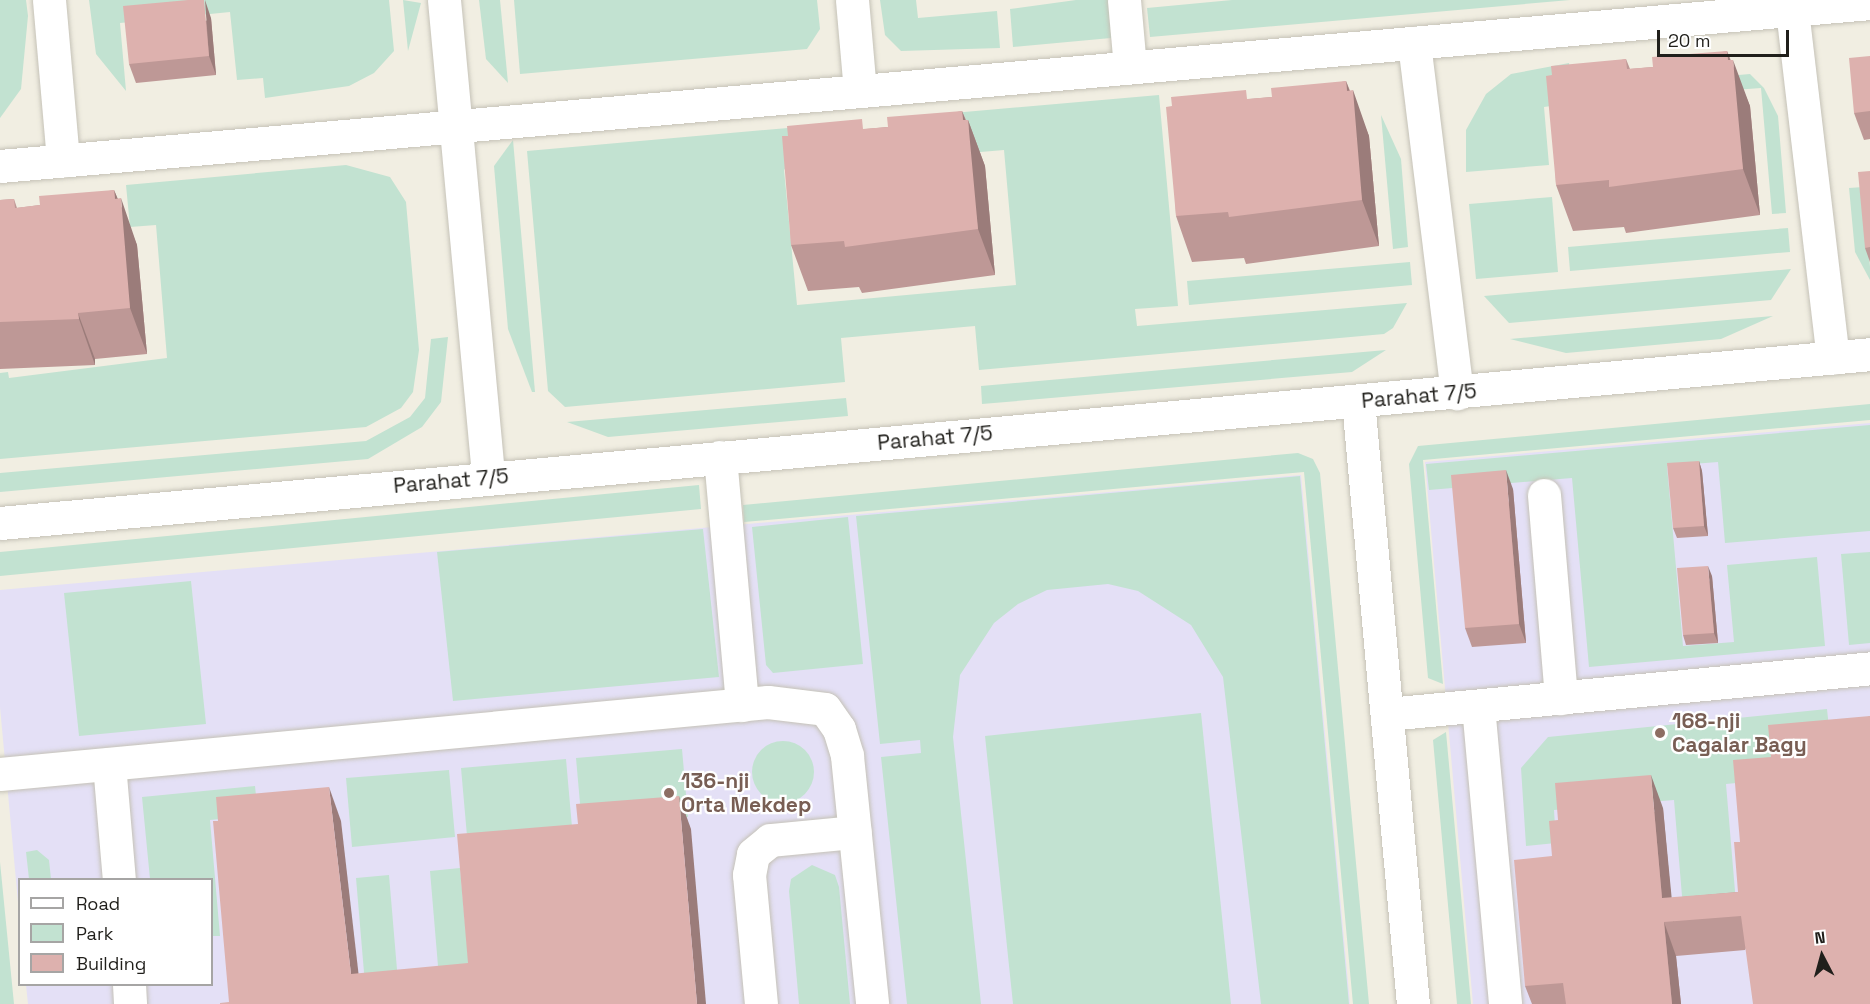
<!DOCTYPE html>
<style>
body{margin:0}
#map{position:relative;width:1870px;height:1004px;overflow:hidden;background:#f1eee2;font-family:"Space Grotesk",sans-serif}
div>[style]{position:absolute}
.education>*{inset:0;background:#e4e0f6}
.green>*{inset:0;background:#c2e2d1}
.round{border-radius:50%}
.roads{filter:drop-shadow(0 0 2px #c5c2b7) drop-shadow(0 0 2px #c5c2b7)}
.minor>*{height:33px;margin:-16.5px;padding:0 16.5px;transform-origin:16.5px;border-radius:16.5px;background:#fff}
.wall>*{inset:0;background:#be9896}
.shaded-wall>*{inset:0;background:#9b7c7a}
.building>*{inset:0;background:#ddb1ae}
.dots>*{width:16px;height:16px;translate:-50% -50%;box-sizing:border-box;border:3px solid #fff;border-radius:50%}
span{translate:-50% -50%;white-space:nowrap;text-align:center;line-height:1.15;-webkit-text-stroke:4.5px #fff;paint-order:stroke}
.street-label{font-size:21px;color:#201f1b}
.education-label{font-size:21px;color:#785e54;font-weight:700}
.left{translate:0 -50%;text-align:left}
.legend{position:absolute;left:18px;top:878px;width:195px;height:108px;box-sizing:border-box;background:#fff;border:2px solid #a6a5a4;margin:0;padding:8px 10px;list-style:none;font-size:18px;color:#201f1b}
.legend li{display:flex;align-items:center;gap:12px;height:30px}
.legend b{width:30px;border:2px solid #a6a5a4}
.north{position:absolute;left:1792px;top:926px;width:60px;height:60px;-webkit-text-stroke:4px #fff;paint-order:stroke;rotate:354deg;font-size:16px;font-weight:700;line-height:24px;text-align:center;color:#201f1b}
.north::after{content:'';display:block;margin:auto;width:21px;height:27px;background:#201f1b;clip-path:polygon(50% 0,100% 100%,50% 72%,0 100%)}
.scale{position:absolute;left:1657px;top:30px;width:132px;height:27px;box-sizing:border-box;border:3px solid #201f1b;border-top:0;padding-left:8px;font-size:18px;line-height:21px;white-space:nowrap;color:#201f1b;-webkit-text-stroke:4px #fff;paint-order:stroke}
</style>
<div id="map">
<div class="education">
<i style="clip-path:polygon(1870px 423px,1870px 1004px,1473px 1004px,1425px 462px)"></i>
<i style="clip-path:polygon(1301px 475px,1350px 1004px,28px 1004px,26px 985px,212px 984px,212px 880px,20px 880px,19px 913px,0 707px,0 590px)"></i>
</div>
<div class="green">
<i style="clip-path:polygon(0 0,26px 0,28px 16px,21px 89px,0 118px)"></i>
<i style="clip-path:polygon(89px 0,389px 0,394px 51px,374px 73px,349px 86px,265px 98px,263px 78px,237px 80px,230px 12px,120px 23px,126px 91px,96px 54px)"></i>
<i style="clip-path:polygon(403px 0,421px 3px,408px 51px)"></i>
<i style="clip-path:polygon(479px 0,500px 0,508px 83px,486px 59px)"></i>
<i style="clip-path:polygon(514px 0,817px 0,820px 29px,807px 49px,520px 74px)"></i>
<i style="clip-path:polygon(880px 0,916px 0,918px 18px,997px 11px,1000px 48px,901px 51px,885px 35px)"></i>
<i style="clip-path:polygon(1076px 0,1108px 0,1111px 38px,1013px 47px,1010px 9px)"></i>
<i style="clip-path:polygon(1232px 0,1570px 0,1150px 37px,1147px 8px)"></i>
<i style="clip-path:polygon(1569px 63px,1572px 103px,1544px 107px,1549px 165px,1466px 172px,1466px 130px,1486px 94px,1511px 74px)"></i>
<i style="clip-path:polygon(1750px 74px,1764px 88px,1778px 116px,1786px 213px,1772px 214px,1761px 88px,1695px 93px,1693px 79px)"></i>
<i style="clip-path:polygon(1159px 95px,1178px 306px,1135px 309px,1137px 326px,1407px 303px,1393px 328px,1384px 334px,979px 370px,975px 326px,841px 338px,845px 382px,565px 407px,548px 391px,527px 151px,822px 125px,784px 170px,797px 305px,1016px 285px,1004px 150px,957px 154px,953px 113px)"></i>
<i style="clip-path:polygon(1381px 115px,1401px 159px,1408px 247px,1393px 249px)"></i>
<i style="clip-path:polygon(513px 140px,535px 392px,532px 392px,508px 329px,494px 166px)"></i>
<i style="clip-path:polygon(346px 165px,390px 177px,406px 202px,419px 350px,413px 392px,401px 408px,366px 427px,0 459px,0 373px,8px 372px,9px 378px,167px 358px,156px 225px,130px 227px,126px 185px)"></i>
<i style="clip-path:polygon(1863px 187px,1870px 267px,1870px 280px,1855px 252px,1849px 188px)"></i>
<i style="clip-path:polygon(1552px 197px,1558px 272px,1476px 279px,1469px 204px)"></i>
<i style="clip-path:polygon(1788px 228px,1790px 252px,1570px 271px,1568px 247px)"></i>
<i style="clip-path:polygon(1410px 262px,1412px 285px,1189px 305px,1187px 281px)"></i>
<i style="clip-path:polygon(1791px 269px,1771px 300px,1509px 323px,1484px 296px)"></i>
<i style="clip-path:polygon(1773px 316px,1721px 339px,1566px 353px,1510px 339px)"></i>
<i style="clip-path:polygon(448px 337px,441px 402px,422px 427px,368px 459px,0 492px,0 473px,366px 441px,410px 417px,425px 398px,431px 339px)"></i>
<i style="clip-path:polygon(1386px 350px,1352px 372px,982px 404px,981px 386px)"></i>
<i style="clip-path:polygon(846px 398px,848px 416px,608px 437px,567px 422px)"></i>
<i style="clip-path:polygon(1870px 404px,1870px 420px,1423px 460px,1443px 684px,1428px 678px,1409px 464px,1418px 446px)"></i>
<i style="clip-path:polygon(1870px 425px,1870px 531px,1725px 543px,1718px 462px,1667px 466px,1683px 646px,1734px 642px,1727px 565px,1817px 557px,1825px 646px,1589px 667px,1572px 478px,1429px 490px,1426px 464px)"></i>
<i style="clip-path:polygon(1298px 453px,1313px 459px,1320px 473px,1369px 1004px,1353px 1004px,1304px 472px,744px 522px,743px 505px)"></i>
<i style="clip-path:polygon(1300px 476px,1349px 1004px,1261px 1004px,1223px 677px,1191px 625px,1138px 591px,1108px 584px,1047px 590px,1018px 604px,994px 623px,960px 675px,953px 737px,981px 1004px,907px 1004px,881px 757px,921px 753px,920px 740px,880px 744px,856px 516px)"></i>
<i style="clip-path:polygon(699px 485px,701px 509px,0 576px,0 552px)"></i>
<i style="clip-path:polygon(848px 517px,863px 664px,773px 673px,766px 665px,752px 527px)"></i>
<i style="clip-path:polygon(703px 529px,719px 677px,453px 701px,437px 552px)"></i>
<i style="clip-path:polygon(1870px 552px,1870px 643px,1849px 645px,1841px 554px)"></i>
<i style="clip-path:polygon(191px 581px,206px 724px,79px 736px,64px 593px)"></i>
<i style="clip-path:polygon(1827px 709px,1831px 747px,1778px 779px,1726px 784px,1737px 915px,1684px 920px,1674px 800px,1554px 810px,1556px 843px,1526px 846px,1521px 768px,1548px 737px)"></i>
<i style="clip-path:polygon(1201px 713px,1231px 1004px,1013px 1004px,985px 736px)"></i>
<i style="clip-path:polygon(1446px 732px,1471px 1004px,1457px 1004px,1433px 740px)"></i>
<i class="round" style="left:752px;top:741px;width:62px;height:62px"></i>
<i style="clip-path:polygon(682px 749px,688px 817px,582px 826px,576px 758px)"></i>
<i style="clip-path:polygon(566px 759px,572px 827px,467px 836px,461px 768px)"></i>
<i style="clip-path:polygon(449px 770px,455px 837px,352px 847px,346px 778px)"></i>
<i style="clip-path:polygon(255px 786px,258px 815px,210px 820px,220px 936px,212px 936px,212px 880px,150px 879px,142px 797px)"></i>
<i style="clip-path:polygon(37px 850px,49px 860px,51px 879px,29px 879px,26px 852px)"></i>
<i style="clip-path:polygon(0 862px,14px 1004px,0 1004px)"></i>
<i style="clip-path:polygon(812px 865px,835px 875px,839px 887px,850px 1004px,799px 1004px,789px 891px,791px 879px)"></i>
<i style="clip-path:polygon(460px 868px,471px 987px,440px 990px,430px 871px)"></i>
<i style="clip-path:polygon(389px 875px,399px 993px,366px 996px,356px 878px)"></i>
</div>
<div class="roads">
<div class="minor">
<i style="left:49px;top:0;width:161px;rotate:85deg"></i>
<i style="left:444px;top:0;width:479px;rotate:84.7deg"></i>
<i style="left:852px;top:0;width:91px;rotate:85deg"></i>
<i style="left:1124px;top:0;width:67px;rotate:84.9deg"></i>
<i style="left:1792px;top:10px;width:350px;rotate:83.3deg"></i>
<i style="left:1414px;top:43px;width:353px;rotate:83deg"></i>
<i style="left:0;top:166px;width:1877px;rotate:-4.98deg"></i>
<i style="left:1358px;top:401px;width:606px;rotate:84.79deg"></i>
<i style="left:720px;top:457px;width:249px;rotate:84.9deg"></i>
<i style="left:1544px;top:495px;width:204px;rotate:85.2deg"></i>
<i style="left:0;top:523px;width:1878px;rotate:-5.16deg"></i>
<i style="left:1478px;top:706px;width:299px;rotate:84.8deg"></i>
<i style="left:1387px;top:714px;width:485px;rotate:-5.4deg"></i>
<i style="left:109px;top:764px;width:116px;rotate:85.1deg"></i>
<i style="left:0;top:774px;width:771px;rotate:-5.36deg"></i>
<i style="left:768px;top:702px;width:57px;rotate:7deg"></i>
<i style="left:825px;top:709px;width:24px;rotate:55deg"></i>
<i style="left:839px;top:729px;width:28px;rotate:73deg"></i>
<i style="left:847px;top:756px;width:249px;rotate:84.2deg"></i>
<i style="left:129px;top:984px;width:20px;rotate:87deg"></i>
<i style="left:761px;top:1004px;width:130px;rotate:-95.3deg"></i>
<i style="left:749px;top:875px;width:21px;rotate:-79deg"></i>
<i style="left:753px;top:854px;width:22px;rotate:-39deg"></i>
<i style="left:770px;top:840px;width:85px;rotate:-5.4deg"></i>
</div>
</div>
<div class="wall">
<i style="clip-path:polygon(211px 18px,216px 75px,136px 83px,129px 64px)"></i>
<i style="clip-path:polygon(1727px 51px,1750px 106px,1760px 215px,1626px 233px,1624px 227px,1573px 231px,1556px 185px,1552px 75px,1626px 59px,1630px 69px,1653px 67px)"></i>
<i style="clip-path:polygon(1870px 56px,1870px 139px,1864px 140px,1854px 113px)"></i>
<i style="clip-path:polygon(1346px 81px,1369px 136px,1379px 246px,1246px 264px,1244px 258px,1192px 262px,1176px 216px,1172px 106px,1272px 97px)"></i>
<i style="clip-path:polygon(962px 111px,966px 120px,968px 120px,985px 166px,995px 275px,862px 293px,859px 287px,808px 291px,791px 245px,788px 136px,888px 127px)"></i>
<i style="clip-path:polygon(1870px 171px,1870px 262px,1865px 248px)"></i>
<i style="clip-path:polygon(114px 190px,137px 245px,147px 354px,95px 359px,95px 365px,0 369px,0 200px,14px 199px,17px 208px,40px 205px)"></i>
<i style="clip-path:polygon(1699px 461px,1702px 471px,1708px 536px,1677px 538px,1673px 528px)"></i>
<i style="clip-path:polygon(1513px 489px,1526px 643px,1472px 647px,1465px 628px)"></i>
<i style="clip-path:polygon(1712px 576px,1718px 643px,1686px 645px,1683px 635px)"></i>
<i style="clip-path:polygon(1870px 716px,1745px 950px,1676px 956px,1681px 1004px,1532px 1004px,1525px 986px,1552px 856px,1663px 808px,1671px 898px,1738px 892px,1740px 842px,1771px 757px)"></i>
</div>
<div class="shaded-wall">
<i style="clip-path:polygon(205px 0,211px 18px,216px 75px,209px 56px)"></i>
<i style="clip-path:polygon(1727px 51px,1734px 71px,1733px 60px,1750px 106px,1760px 215px,1743px 169px)"></i>
<i style="clip-path:polygon(1346px 81px,1353px 101px,1353px 90px,1369px 136px,1379px 246px,1362px 200px)"></i>
<i style="clip-path:polygon(962px 111px,969px 130px,968px 120px,985px 166px,995px 275px,978px 229px)"></i>
<i style="clip-path:polygon(114px 190px,122px 209px,121px 198px,137px 245px,147px 354px,130px 308px)"></i>
<i style="clip-path:polygon(78px 313px,95px 359px,95px 365px,79px 319px)"></i>
<i style="clip-path:polygon(1699px 461px,1702px 471px,1708px 536px,1704px 526px)"></i>
<i style="clip-path:polygon(1506px 470px,1513px 489px,1526px 643px,1519px 624px)"></i>
<i style="clip-path:polygon(1708px 566px,1712px 576px,1718px 643px,1714px 633px)"></i>
<i style="clip-path:polygon(1651px 775px,1663px 808px,1674px 922px,1662px 898px)"></i>
<i style="clip-path:polygon(329px 787px,341px 821px,362px 1004px,351px 974px)"></i>
<i style="clip-path:polygon(679px 796px,691px 829px,706px 1004px,697px 1004px)"></i>
<i style="clip-path:polygon(1664px 922px,1676px 956px,1681px 1004px,1672px 1004px)"></i>
</div>
<div class="building">
<i style="clip-path:polygon(188px 0,204px 0,209px 56px,129px 64px,123px 6px)"></i>
<i style="clip-path:polygon(1727px 51px,1728px 60px,1733px 60px,1743px 169px,1609px 187px,1609px 180px,1556px 185px,1546px 76px,1552px 75px,1551px 66px,1626px 59px,1627px 69px,1653px 67px,1652px 57px)"></i>
<i style="clip-path:polygon(1870px 56px,1870px 111px,1854px 113px,1849px 58px)"></i>
<i style="clip-path:polygon(1346px 81px,1347px 91px,1353px 90px,1362px 200px,1229px 217px,1228px 212px,1176px 216px,1166px 107px,1172px 106px,1171px 97px,1246px 90px,1247px 99px,1272px 97px,1271px 88px)"></i>
<i style="clip-path:polygon(962px 111px,963px 120px,968px 120px,978px 229px,845px 247px,844px 241px,791px 245px,782px 136px,788px 136px,787px 126px,862px 119px,863px 129px,888px 127px,887px 117px)"></i>
<i style="clip-path:polygon(1870px 171px,1870px 247px,1865px 248px,1858px 172px)"></i>
<i style="clip-path:polygon(114px 190px,115px 199px,121px 198px,130px 308px,78px 313px,79px 319px,0 322px,0 200px,14px 199px,15px 208px,40px 205px,39px 196px)"></i>
<i style="clip-path:polygon(1699px 461px,1704px 526px,1673px 528px,1667px 463px)"></i>
<i style="clip-path:polygon(1506px 470px,1519px 624px,1465px 628px,1451px 475px)"></i>
<i style="clip-path:polygon(1708px 566px,1714px 633px,1683px 635px,1677px 568px)"></i>
<i style="clip-path:polygon(1870px 716px,1870px 1004px,1753px 1004px,1741px 916px,1664px 922px,1672px 1004px,1566px 1004px,1563px 983px,1525px 986px,1514px 860px,1552px 856px,1549px 821px,1558px 820px,1555px 783px,1651px 775px,1662px 898px,1738px 892px,1734px 842px,1740px 842px,1733px 760px,1771px 757px,1768px 725px)"></i>
<i style="clip-path:polygon(329px 787px,351px 974px,468px 963px,457px 834px,578px 824px,576px 804px,679px 796px,697px 1004px,220px 1004px,220px 1003px,229px 1002px,213px 821px,218px 821px,216px 797px)"></i>
</div>
<div class="dots">
<i style="left:1660px;top:733px;background:#8d6e63"></i>
<i style="left:669px;top:793px;background:#8d6e63"></i>
</div>
<div class="street-label">
<span style="left:1419px;top:396px;rotate:-5deg">Parahat 7/5</span>
<span style="left:935px;top:438px;rotate:-5deg">Parahat 7/5</span>
<span style="left:451px;top:481px;rotate:-5deg">Parahat 7/5</span>
</div>
<div class="education-label">
<span class="left" style="left:1672px;top:733px">168-nji<br>Cagalar Bagy</span>
<span class="left" style="left:681px;top:793px">136-nji<br>Orta Mekdep</span>
</div>
<ul class="legend">
<li><b style="height:8px;background:#fff"></b>Road</li>
<li><b style="height:16px;background:#c2e2d1"></b>Park</li>
<li><b style="height:16px;background:#ddb1ae"></b>Building</li>
</ul>
<div class="north">N</div>
<div class="scale">20 m</div>
</div>
